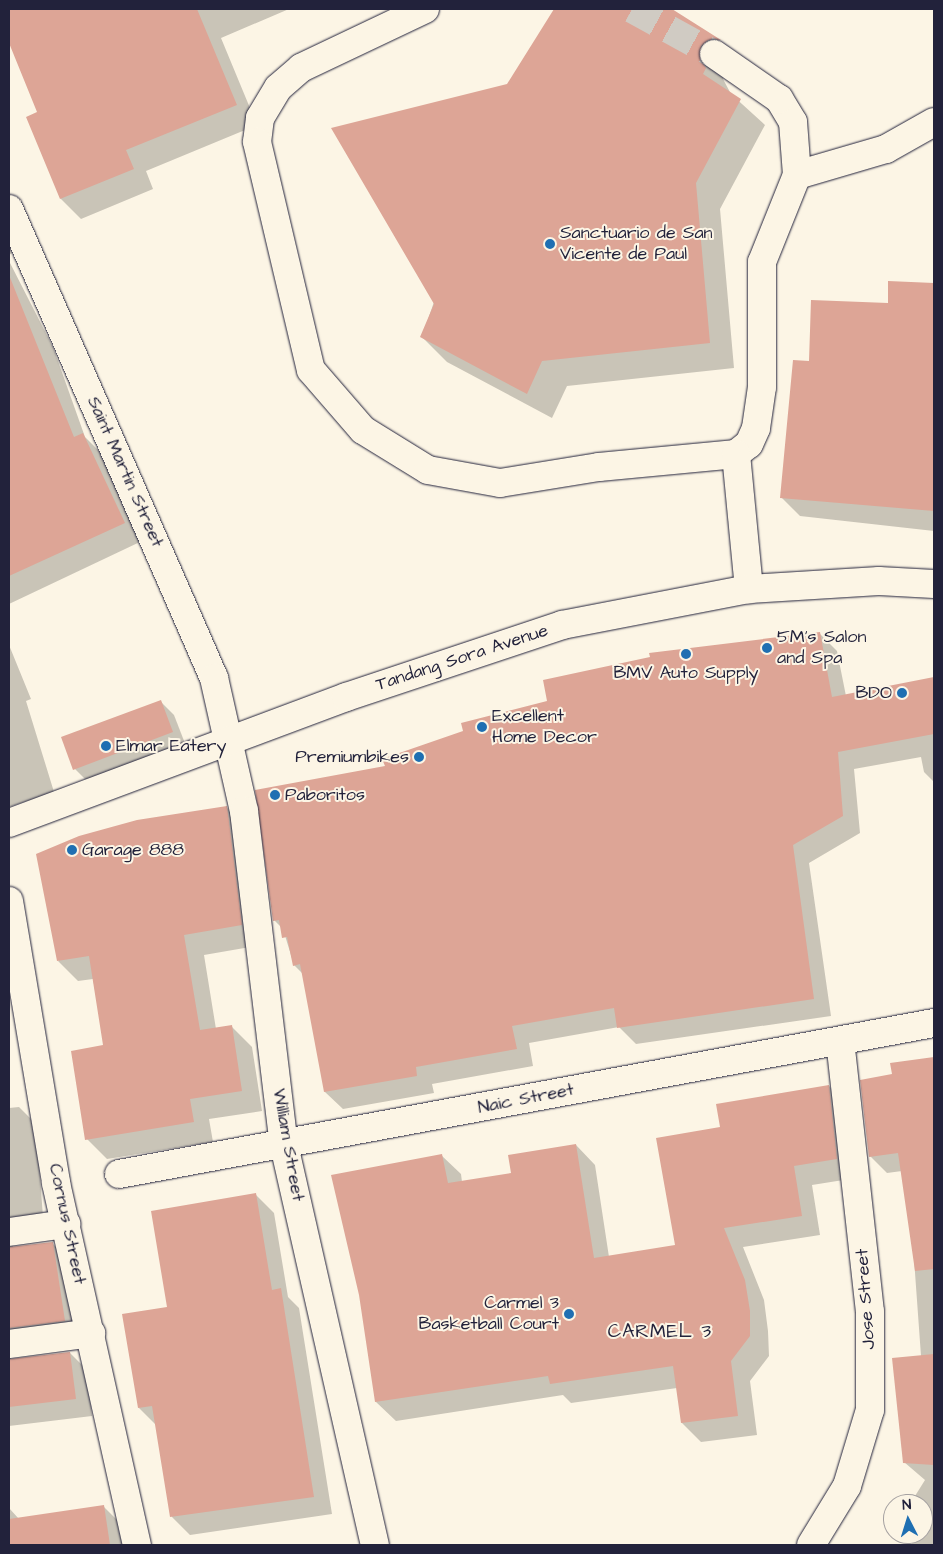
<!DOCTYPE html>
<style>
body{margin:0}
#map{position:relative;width:943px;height:1554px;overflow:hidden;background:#fcf5e5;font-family:"Architects Daughter",sans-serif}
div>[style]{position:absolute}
.shadow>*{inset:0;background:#0003}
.building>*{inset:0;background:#dda596}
.minor-tunnel>*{height:28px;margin-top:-14px;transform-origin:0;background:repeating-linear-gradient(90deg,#d0cbc3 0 28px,transparent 0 42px)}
.roads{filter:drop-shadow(0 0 1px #22223b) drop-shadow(0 0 1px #22223b)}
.minor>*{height:28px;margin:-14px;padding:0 14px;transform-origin:14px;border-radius:14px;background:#fcf5e5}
.major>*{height:28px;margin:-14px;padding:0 14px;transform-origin:14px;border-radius:14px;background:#fcf5e5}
.dots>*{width:14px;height:14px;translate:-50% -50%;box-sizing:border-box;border:2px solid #fcf5e5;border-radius:50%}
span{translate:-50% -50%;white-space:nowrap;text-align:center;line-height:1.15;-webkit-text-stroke:4px #fcf5e5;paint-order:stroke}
.poi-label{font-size:18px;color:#22223b}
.left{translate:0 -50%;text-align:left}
.right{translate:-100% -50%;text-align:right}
.street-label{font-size:18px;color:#22223b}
.neighbourhood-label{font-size:19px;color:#22223b;letter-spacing:1px}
.frame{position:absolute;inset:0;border:10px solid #22223b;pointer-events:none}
.north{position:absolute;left:883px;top:1494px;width:50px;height:50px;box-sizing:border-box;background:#fcf5e5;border:1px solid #a5a1a1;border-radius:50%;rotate:355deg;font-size:14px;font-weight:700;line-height:20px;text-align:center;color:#22223b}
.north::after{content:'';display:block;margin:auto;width:18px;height:22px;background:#1f6fb2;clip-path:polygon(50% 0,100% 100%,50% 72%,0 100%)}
</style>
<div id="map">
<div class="shadow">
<i style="clip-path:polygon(9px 9px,289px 9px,221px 38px,257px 125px,146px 171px,153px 189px,81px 219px,61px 199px,39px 113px,9px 36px)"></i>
<i style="clip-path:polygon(555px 9px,576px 9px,589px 19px,596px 9px,670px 9px,720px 41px,744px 65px,732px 65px,723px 79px,731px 94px,765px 125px,720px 209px,734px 368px,567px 386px,552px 418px,447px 362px,422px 337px,508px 85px)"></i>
<i style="clip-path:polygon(9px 224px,19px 249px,9px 255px)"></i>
<i style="clip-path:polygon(9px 261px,53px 347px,85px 437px,101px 453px,142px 541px,9px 604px)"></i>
<i style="clip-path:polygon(890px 282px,934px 284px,934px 531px,800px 516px,781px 497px,810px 362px,889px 305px)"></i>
<i style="clip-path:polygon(820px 634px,837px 651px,846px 696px,934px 678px,934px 782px,924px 772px,921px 757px,854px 769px,860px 833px,809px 863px,831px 1016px,636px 1044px,619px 1027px,529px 1043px,533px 1066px,432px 1084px,434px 1093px,343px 1109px,325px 1092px,304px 975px,294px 965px,283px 929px,274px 920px,386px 766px)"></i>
<i style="clip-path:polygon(9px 645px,31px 699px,26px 701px,54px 792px,9px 807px)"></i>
<i style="clip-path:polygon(160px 701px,174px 715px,186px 746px,89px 783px,75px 769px)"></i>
<i style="clip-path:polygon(226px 807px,247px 827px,262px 945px,204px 955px,216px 1029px,231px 1026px,252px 1047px,262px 1111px,209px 1119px,213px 1142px,107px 1159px,87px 1139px,105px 1046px,93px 979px,78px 981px,58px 961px)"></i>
<i style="clip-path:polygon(934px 1058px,934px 1545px,910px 1545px,923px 1534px,923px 1504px,910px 1504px,925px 1480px,904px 1462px,921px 1356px,914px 1259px,902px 1171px,887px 1173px,870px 1156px,893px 1076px,891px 1064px)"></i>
<i style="clip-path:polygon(829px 1086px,848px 1106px,856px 1178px,812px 1185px,820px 1235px,743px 1247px,764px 1300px,768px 1331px,769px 1356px,750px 1381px,757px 1435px,701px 1442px,682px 1423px,677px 1388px,571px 1403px,563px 1395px,396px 1421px,376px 1402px,441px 1155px,461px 1174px,462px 1182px,512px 1174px,576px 1145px,595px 1165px,609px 1257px,676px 1246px,721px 1128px)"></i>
<i style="clip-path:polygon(19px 1107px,36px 1124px,44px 1230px,17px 1236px,12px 1249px,52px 1243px,69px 1260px,81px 1337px,11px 1355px,11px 1361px,70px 1353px,87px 1370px,92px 1416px,9px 1426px,9px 1108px)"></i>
<i style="clip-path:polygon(256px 1195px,274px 1213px,288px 1297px,299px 1308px,332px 1514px,190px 1535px,172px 1517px,156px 1425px,139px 1408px,168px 1308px)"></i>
<i style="clip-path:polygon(104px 1507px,122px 1525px,125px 1545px,9px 1545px,9px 1508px,19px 1519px)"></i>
</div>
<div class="building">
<i style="clip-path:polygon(9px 9px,197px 9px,237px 105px,126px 150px,134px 169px,60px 199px,26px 117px,37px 112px,9px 43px)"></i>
<i style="clip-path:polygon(554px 9px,672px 9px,721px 40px,708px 40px,701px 46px,700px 60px,706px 68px,703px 74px,741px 99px,696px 183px,710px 343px,542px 361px,527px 394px,420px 337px,434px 304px,331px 128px,507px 84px)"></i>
<i style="clip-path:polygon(9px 275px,74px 437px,83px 433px,125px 523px,9px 576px)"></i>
<i style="clip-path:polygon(888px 281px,934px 283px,934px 511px,780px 498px,793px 360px,809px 361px,811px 300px,888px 303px)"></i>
<i style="clip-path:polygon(820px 632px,832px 697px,934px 677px,934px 734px,838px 752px,843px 816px,793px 845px,814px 999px,617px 1028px,614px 1008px,512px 1026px,517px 1049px,416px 1067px,417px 1076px,324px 1092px,300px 964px,293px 966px,287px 937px,282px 938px,279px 920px,273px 921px,255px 790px,385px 766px,382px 759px,463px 731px,461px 723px,547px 701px,543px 680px,650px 657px,649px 653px)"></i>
<i style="clip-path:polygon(161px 700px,173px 732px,73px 770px,61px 737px)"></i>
<i style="clip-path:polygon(227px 806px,242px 925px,184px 935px,200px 1030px,232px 1025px,242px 1091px,190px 1099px,194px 1122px,85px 1140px,71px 1051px,103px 1045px,89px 956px,57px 961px,36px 854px,79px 836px,137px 820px)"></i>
<i style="clip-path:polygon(934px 1057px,934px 1269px,915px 1271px,898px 1153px,869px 1157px,860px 1080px,892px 1074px,890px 1063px)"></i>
<i style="clip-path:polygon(829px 1085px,837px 1159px,794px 1166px,802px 1216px,724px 1228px,745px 1280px,750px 1311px,750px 1336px,731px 1361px,738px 1416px,681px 1423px,673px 1366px,550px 1384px,548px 1376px,375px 1402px,359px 1295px,331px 1175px,442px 1154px,448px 1183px,511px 1173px,508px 1155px,576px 1144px,594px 1258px,675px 1245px,656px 1138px,720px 1127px,716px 1104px)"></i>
<i style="clip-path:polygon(256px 1193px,272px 1290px,281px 1288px,314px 1497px,170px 1517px,152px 1406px,138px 1408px,122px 1314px,167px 1307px,151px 1211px)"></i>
<i style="clip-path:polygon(53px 1242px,65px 1321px,9px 1328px,9px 1247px)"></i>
<i style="clip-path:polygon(70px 1352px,76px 1399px,9px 1407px,9px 1359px)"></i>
<i style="clip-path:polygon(934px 1354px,934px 1465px,903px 1463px,892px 1358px)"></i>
<i style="clip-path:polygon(104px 1505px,110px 1545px,9px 1545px,9px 1519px)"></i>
</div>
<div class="minor-tunnel">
<i style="left:632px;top:9px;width:94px;rotate:28.8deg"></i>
</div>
<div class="roads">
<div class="minor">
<i style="left:425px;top:9px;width:137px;rotate:154.6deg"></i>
<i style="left:301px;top:68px;width:30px;rotate:139deg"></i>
<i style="left:278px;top:88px;width:35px;rotate:121deg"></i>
<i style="left:260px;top:118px;width:24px;rotate:97deg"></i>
<i style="left:257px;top:142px;width:234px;rotate:76.7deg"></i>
<i style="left:311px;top:370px;width:79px;rotate:49.1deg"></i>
<i style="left:363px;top:430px;width:76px;rotate:31.6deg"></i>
<i style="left:428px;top:470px;width:73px;rotate:10.2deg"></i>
<i style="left:500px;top:483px;width:100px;rotate:-9.2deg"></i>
<i style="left:599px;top:467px;width:138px;rotate:-5.4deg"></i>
<i style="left:736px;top:454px;width:16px;rotate:-38deg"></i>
<i style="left:749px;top:444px;width:17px;rotate:-66deg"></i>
<i style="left:756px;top:428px;width:41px;rotate:-81.7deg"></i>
<i style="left:762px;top:387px;width:125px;rotate:-90deg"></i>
<i style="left:762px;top:262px;width:94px;rotate:-68.1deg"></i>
<i style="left:797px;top:175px;width:53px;rotate:-94.3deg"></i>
<i style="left:793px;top:122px;width:27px;rotate:-121deg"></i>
<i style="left:779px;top:99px;width:79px;rotate:-145.3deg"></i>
<i style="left:797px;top:175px;width:93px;rotate:-16.3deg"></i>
<i style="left:886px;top:149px;width:55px;rotate:-29.4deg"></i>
<i style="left:9px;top:209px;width:512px;rotate:66.39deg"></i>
<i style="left:214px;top:678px;width:136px;rotate:77.3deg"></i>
<i style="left:244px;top:811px;width:336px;rotate:83.2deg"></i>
<i style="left:284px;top:1145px;width:410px;rotate:77.2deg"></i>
<i style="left:736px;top:454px;width:136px;rotate:84.5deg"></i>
<i style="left:9px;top:901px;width:286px;rotate:80.5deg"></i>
<i style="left:56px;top:1183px;width:371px;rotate:77.4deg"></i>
<i style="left:119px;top:1174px;width:829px;rotate:-10.5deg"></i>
<i style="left:9px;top:1232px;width:58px;rotate:-8deg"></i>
<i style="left:9px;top:1344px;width:83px;rotate:-7.6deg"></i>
<i style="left:811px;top:1545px;width:69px;rotate:-58.6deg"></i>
<i style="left:847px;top:1486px;width:79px;rotate:-73.2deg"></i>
<i style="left:870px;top:1410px;width:98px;rotate:-90deg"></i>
<i style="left:870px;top:1312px;width:273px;rotate:-96.3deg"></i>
</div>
<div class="major">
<i style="left:9px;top:823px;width:360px;rotate:-20.5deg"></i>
<i style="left:346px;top:697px;width:228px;rotate:-18.4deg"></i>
<i style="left:562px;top:625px;width:190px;rotate:-10.9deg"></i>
<i style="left:749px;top:589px;width:130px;rotate:-3.5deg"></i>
<i style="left:879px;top:581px;width:55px;rotate:3.1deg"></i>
</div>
</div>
<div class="dots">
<i style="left:550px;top:244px;background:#1f6fb2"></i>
<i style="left:767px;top:648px;background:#1f6fb2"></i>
<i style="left:686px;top:654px;background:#1f6fb2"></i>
<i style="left:902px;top:693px;background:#1f6fb2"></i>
<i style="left:482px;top:727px;background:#1f6fb2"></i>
<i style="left:106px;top:746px;background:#1f6fb2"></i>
<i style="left:419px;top:757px;background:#1f6fb2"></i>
<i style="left:275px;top:795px;background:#1f6fb2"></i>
<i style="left:72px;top:850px;background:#1f6fb2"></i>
<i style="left:569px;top:1314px;background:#1f6fb2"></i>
</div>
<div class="poi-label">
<span class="left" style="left:560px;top:244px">Sanctuario de San<br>Vicente de Paul</span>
<span class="left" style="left:777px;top:648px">5M's Salon<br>and Spa</span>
<span style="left:686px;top:673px">BMV Auto Supply</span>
<span class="right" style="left:892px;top:693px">BDO</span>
<span class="left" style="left:492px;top:727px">Excellent<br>Home Decor</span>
<span class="left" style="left:116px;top:746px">Elmar Eatery</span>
<span class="right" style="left:409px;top:757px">Premiumbikes</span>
<span class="left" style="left:285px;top:795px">Paboritos</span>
<span class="left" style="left:82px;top:850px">Garage 888</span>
<span class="right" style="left:559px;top:1314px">Carmel 3<br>Basketball Court</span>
</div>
<div class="street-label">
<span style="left:125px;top:472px;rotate:66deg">Saint Martin Street</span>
<span style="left:462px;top:658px;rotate:-18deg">Tandang Sora Avenue</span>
<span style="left:526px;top:1099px;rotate:-11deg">Naic Street</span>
<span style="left:288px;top:1145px;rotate:80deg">William Street</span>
<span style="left:67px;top:1224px;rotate:78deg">Cornus Street</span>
<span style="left:866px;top:1299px;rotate:-94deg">Jose Street</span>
</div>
<div class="neighbourhood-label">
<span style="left:660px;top:1332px">CARMEL 3</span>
</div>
<div class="frame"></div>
<div class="north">N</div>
</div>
